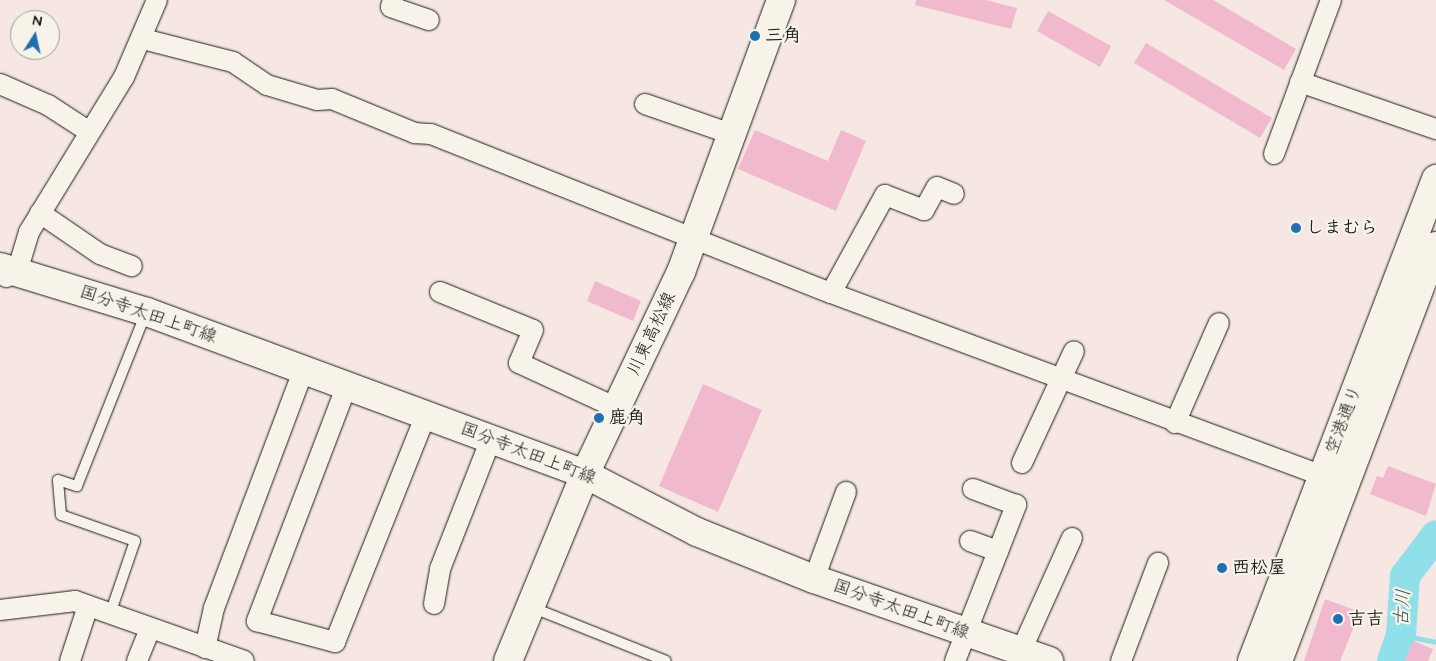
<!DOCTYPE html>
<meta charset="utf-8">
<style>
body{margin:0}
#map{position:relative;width:1436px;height:661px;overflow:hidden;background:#f6e7e3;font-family:"Architects Daughter","Klee One",sans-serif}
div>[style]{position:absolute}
.stream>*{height:5px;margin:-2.5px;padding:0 2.5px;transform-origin:2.5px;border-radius:2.5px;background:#8fe0ea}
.river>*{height:30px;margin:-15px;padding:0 15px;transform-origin:15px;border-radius:15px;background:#8fe0ea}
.building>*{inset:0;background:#f1b9cd}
.roads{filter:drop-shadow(0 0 1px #1c1c1c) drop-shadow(0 0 1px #1c1c1c)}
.lane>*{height:10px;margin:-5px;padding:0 5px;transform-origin:5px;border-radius:5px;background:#f7f3e8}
.street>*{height:20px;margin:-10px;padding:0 10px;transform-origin:10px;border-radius:10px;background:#f7f3e8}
.secondary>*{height:28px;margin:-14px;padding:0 14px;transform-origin:14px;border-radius:14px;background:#f7f3e8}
.highway>*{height:28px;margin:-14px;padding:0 14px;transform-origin:14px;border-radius:14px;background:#f7f3e8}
.dots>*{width:14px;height:14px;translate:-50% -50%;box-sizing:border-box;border:2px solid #f7f3e8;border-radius:50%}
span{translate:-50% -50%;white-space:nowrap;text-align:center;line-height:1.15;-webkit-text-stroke:4.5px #f7f3e8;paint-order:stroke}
.poi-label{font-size:18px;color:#1c1c1c;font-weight:700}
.left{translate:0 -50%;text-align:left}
.street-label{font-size:18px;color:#1c1c1c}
.water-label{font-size:19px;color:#3e575a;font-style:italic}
.north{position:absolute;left:10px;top:10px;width:50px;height:50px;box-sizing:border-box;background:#f7f3e8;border:1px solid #9f9d96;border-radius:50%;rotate:10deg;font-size:14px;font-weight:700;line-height:20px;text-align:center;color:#1c1c1c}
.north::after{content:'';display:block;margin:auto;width:18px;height:22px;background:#1f6fb2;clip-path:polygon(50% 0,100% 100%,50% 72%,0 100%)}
</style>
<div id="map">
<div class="stream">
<i style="left:1401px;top:635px;width:36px;rotate:11deg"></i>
</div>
<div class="river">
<i style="left:1392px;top:661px;width:28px;rotate:-71deg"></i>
<i style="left:1401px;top:635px;width:59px;rotate:-86.1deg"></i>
<i style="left:1405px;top:576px;width:51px;rotate:-52.9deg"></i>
</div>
<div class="building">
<i style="clip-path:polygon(916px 0,986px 0,1017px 8px,1011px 29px,915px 5px)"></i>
<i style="clip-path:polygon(1164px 0,1213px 0,1296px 49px,1284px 70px)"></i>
<i style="clip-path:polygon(1048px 11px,1111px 46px,1100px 67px,1037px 31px)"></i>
<i style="clip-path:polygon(1146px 43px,1272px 118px,1260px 138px,1134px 63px)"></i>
<i style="clip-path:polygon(755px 130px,828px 161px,841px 130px,866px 141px,836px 211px,738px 169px)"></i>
<i style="clip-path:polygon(595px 281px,641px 301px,633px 321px,587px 301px)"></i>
<i style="clip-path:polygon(703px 384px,762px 410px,718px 512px,659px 486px)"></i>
<i style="clip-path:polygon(1388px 466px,1436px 484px,1426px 516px,1370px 494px,1377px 476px,1383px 478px)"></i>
<i style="clip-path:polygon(1325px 599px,1360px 612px,1340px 661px,1304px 661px)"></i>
<i style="clip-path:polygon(1413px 641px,1433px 649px,1428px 661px,1405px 661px)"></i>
</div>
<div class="roads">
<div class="lane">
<i style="left:531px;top:607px;width:145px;rotate:21.8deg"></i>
<i style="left:110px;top:614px;width:77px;rotate:-71.1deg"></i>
<i style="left:135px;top:541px;width:78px;rotate:-160.6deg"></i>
<i style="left:61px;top:515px;width:35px;rotate:-95deg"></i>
<i style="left:58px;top:480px;width:20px;rotate:18deg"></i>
<i style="left:77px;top:486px;width:186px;rotate:-68.3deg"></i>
</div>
<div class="street">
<i style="left:393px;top:0;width:7px;rotate:106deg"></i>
<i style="left:391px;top:7px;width:40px;rotate:18.9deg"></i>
<i style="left:143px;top:39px;width:93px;rotate:14.3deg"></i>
<i style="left:233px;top:62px;width:41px;rotate:34.1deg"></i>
<i style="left:267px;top:85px;width:52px;rotate:16.7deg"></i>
<i style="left:317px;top:100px;width:15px;rotate:-4deg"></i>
<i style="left:332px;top:99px;width:90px;rotate:22.3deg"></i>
<i style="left:415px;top:133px;width:16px;rotate:4deg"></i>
<i style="left:431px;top:134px;width:430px;rotate:21.7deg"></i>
<i style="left:831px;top:293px;width:525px;rotate:20.4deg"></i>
<i style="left:1300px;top:82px;width:144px;rotate:19.1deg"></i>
<i style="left:0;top:84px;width:52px;rotate:23.6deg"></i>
<i style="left:48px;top:105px;width:48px;rotate:33deg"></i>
<i style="left:645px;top:104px;width:94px;rotate:19.2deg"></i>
<i style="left:1274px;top:154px;width:164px;rotate:-69.7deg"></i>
<i style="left:40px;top:213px;width:73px;rotate:34.3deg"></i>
<i style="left:100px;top:254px;width:34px;rotate:21deg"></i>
<i style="left:6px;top:277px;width:12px;rotate:-24deg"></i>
<i style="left:17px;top:272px;width:42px;rotate:-73.3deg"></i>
<i style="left:29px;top:232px;width:182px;rotate:-58.5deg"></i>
<i style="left:124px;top:77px;width:84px;rotate:-66.8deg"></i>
<i style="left:440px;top:292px;width:100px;rotate:22.2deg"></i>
<i style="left:533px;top:330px;width:36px;rotate:113deg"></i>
<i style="left:519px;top:363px;width:108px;rotate:24.7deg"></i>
<i style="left:831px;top:293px;width:112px;rotate:-61.1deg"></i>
<i style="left:885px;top:195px;width:42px;rotate:21deg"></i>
<i style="left:924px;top:210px;width:26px;rotate:-61deg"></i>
<i style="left:937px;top:187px;width:18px;rotate:22deg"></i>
<i style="left:347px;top:385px;width:253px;rotate:110.9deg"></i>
<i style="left:257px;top:621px;width:81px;rotate:15.1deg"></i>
<i style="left:335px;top:642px;width:245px;rotate:-68.2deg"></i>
<i style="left:1175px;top:423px;width:109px;rotate:-66.3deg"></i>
<i style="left:1022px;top:463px;width:123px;rotate:-65.1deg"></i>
<i style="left:970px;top:541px;width:30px;rotate:20deg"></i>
<i style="left:814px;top:579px;width:93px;rotate:-69.8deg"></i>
<i style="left:434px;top:604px;width:36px;rotate:-80deg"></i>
<i style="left:440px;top:569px;width:140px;rotate:-68.6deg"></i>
<i style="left:0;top:610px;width:76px;rotate:-6.8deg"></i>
<i style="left:75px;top:601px;width:179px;rotate:19.5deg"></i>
<i style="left:205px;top:648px;width:41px;rotate:-77.3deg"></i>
<i style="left:214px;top:608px;width:255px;rotate:-69.4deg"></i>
<i style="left:1021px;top:651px;width:124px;rotate:-65.7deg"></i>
<i style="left:70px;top:661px;width:58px;rotate:-71.9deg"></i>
<i style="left:137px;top:661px;width:35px;rotate:-68deg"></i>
<i style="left:955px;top:661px;width:168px;rotate:-68.6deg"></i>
<i style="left:1016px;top:505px;width:46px;rotate:-159.6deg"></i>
<i style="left:1121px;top:661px;width:105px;rotate:-69.3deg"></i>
</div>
<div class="secondary">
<i style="left:0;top:267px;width:154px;rotate:17deg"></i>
<i style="left:147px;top:312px;width:467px;rotate:20.3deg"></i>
<i style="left:585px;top:474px;width:126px;rotate:27.4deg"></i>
<i style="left:697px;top:532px;width:126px;rotate:21.9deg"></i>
<i style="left:814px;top:579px;width:249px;rotate:19.2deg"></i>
<i style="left:508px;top:661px;width:202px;rotate:-67.6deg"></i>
<i style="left:585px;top:474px;width:224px;rotate:-64.6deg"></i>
<i style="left:681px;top:272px;width:290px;rotate:-69.8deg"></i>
</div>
<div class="highway">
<i style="left:1252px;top:661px;width:516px;rotate:-69.11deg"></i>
<i style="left:1278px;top:661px;width:444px;rotate:-69.2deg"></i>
</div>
</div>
<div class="dots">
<i style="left:755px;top:36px;background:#1f6fb2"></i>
<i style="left:1296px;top:228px;background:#1f6fb2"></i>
<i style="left:599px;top:418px;background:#1f6fb2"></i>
<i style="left:1222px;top:568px;background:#1f6fb2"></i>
<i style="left:1338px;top:619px;background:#1f6fb2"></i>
</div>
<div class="poi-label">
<span class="left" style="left:765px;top:36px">三角</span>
<span class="left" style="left:1306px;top:228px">しまむら</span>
<span class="left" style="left:609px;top:418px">鹿角</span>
<span class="left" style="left:1232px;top:568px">西松屋</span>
<span class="left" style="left:1348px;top:619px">吉吉</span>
</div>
<div class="street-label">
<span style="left:148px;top:315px;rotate:19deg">国分寺太田上町線</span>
<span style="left:652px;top:334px;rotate:-65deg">川東高松線</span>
<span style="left:1344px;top:420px;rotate:-69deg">空港通り</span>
<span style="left:528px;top:454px;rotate:21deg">国分寺太田上町線</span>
<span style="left:901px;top:610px;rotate:20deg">国分寺太田上町線</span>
</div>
<div class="water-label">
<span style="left:1403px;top:608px;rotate:-86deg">古川</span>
</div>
<div class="north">N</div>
</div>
